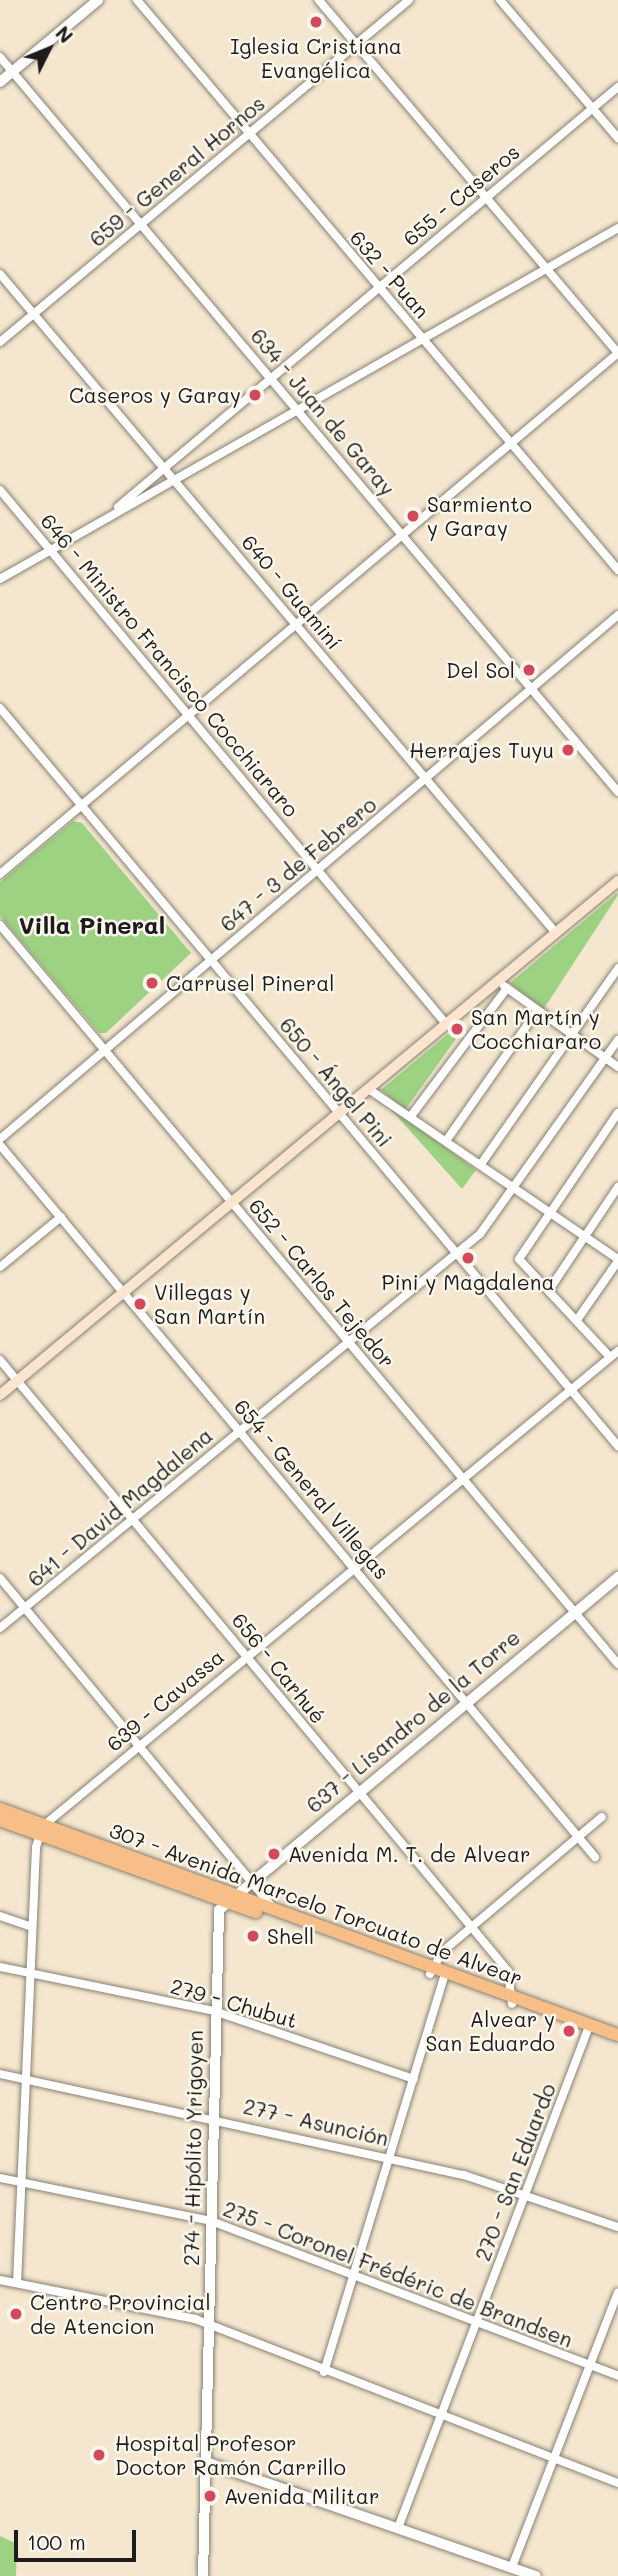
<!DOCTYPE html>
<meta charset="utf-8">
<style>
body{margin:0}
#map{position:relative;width:618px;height:2576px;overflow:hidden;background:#f5e7cf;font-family:Mali,sans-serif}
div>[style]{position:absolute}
.green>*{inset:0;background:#9dd282}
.roads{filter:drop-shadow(0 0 2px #888276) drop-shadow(0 0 2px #888276)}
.minor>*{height:8px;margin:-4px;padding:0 4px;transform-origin:4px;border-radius:4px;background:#fff}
.tertiary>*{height:10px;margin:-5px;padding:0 5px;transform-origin:5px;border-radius:5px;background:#fff}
.secondary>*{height:10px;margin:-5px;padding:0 5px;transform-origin:5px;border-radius:5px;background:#fce5cf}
.primary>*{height:12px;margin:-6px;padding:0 6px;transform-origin:6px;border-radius:6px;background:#f7be87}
.dots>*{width:19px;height:19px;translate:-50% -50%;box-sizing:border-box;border:4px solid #fbf7ec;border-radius:50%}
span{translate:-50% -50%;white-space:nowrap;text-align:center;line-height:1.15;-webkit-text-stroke:5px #fbf7ec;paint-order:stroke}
.poi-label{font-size:21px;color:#1c1c1c}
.right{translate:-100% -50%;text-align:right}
.left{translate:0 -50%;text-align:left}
.street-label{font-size:21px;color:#1c1c1c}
.quarter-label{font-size:24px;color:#1c1c1c;font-weight:700}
.north{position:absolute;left:14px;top:14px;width:70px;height:70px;-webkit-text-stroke:5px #fbf7ec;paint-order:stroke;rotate:47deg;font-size:19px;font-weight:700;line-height:28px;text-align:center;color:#1c1c1c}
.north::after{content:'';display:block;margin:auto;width:24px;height:32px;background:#1c1c1c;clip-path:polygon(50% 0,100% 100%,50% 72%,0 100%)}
.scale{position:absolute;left:14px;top:2530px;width:122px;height:32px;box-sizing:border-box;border:4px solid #1c1c1c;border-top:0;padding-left:9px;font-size:21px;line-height:24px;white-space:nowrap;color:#1c1c1c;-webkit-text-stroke:5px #fbf7ec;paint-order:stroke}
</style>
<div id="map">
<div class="green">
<i style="clip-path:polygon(73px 821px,82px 823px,191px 953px,106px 1033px,99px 1033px,0 916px,0 882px)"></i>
<i style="clip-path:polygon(618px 895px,543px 1010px,510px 983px,617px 893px)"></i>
<i style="clip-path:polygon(449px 1033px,456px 1039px,405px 1110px,381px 1090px)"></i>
<i style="clip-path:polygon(386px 1104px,476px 1170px,462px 1189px)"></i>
<i style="clip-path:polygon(0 2536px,17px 2544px,16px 2576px,0 2576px)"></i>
</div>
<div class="roads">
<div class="minor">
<i style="left:137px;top:0;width:746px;rotate:49.84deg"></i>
<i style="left:500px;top:0;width:182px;rotate:49.5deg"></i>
<i style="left:0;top:57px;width:960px;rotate:49.94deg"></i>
<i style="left:0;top:274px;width:862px;rotate:49.85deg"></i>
<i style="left:0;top:342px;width:533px;rotate:-39.9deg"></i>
<i style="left:0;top:490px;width:697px;rotate:50.12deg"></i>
<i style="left:118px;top:507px;width:653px;rotate:-40.03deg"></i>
<i style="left:0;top:579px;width:711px;rotate:-29.59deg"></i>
<i style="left:0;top:708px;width:963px;rotate:50.06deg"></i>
<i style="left:0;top:874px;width:808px;rotate:-40.13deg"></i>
<i style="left:618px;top:353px;width:463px;rotate:-130.3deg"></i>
<i style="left:0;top:925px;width:963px;rotate:50.1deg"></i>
<i style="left:504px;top:986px;width:140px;rotate:35.4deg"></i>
<i style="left:370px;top:1090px;width:300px;rotate:34.3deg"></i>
<i style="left:411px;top:1116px;width:160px;rotate:-53.1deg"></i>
<i style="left:0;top:1139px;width:810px;rotate:-40.29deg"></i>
<i style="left:446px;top:1141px;width:159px;rotate:-55deg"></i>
<i style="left:0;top:1145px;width:928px;rotate:50.12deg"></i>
<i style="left:481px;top:1164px;width:239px;rotate:-55deg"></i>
<i style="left:0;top:1267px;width:79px;rotate:-39.3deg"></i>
<i style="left:549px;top:1290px;width:124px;rotate:-56.2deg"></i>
<i style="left:577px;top:1320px;width:72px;rotate:-55.2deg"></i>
<i style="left:609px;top:1356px;width:132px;rotate:-132.9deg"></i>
<i style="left:519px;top:1259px;width:176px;rotate:-55.9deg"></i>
<i style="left:0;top:1360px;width:795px;rotate:50.26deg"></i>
<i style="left:508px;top:1971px;width:33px;rotate:83deg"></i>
<i style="left:0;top:1578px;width:428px;rotate:50.4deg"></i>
<i style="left:0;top:1628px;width:621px;rotate:-39.38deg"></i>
<i style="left:480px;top:1234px;width:238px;rotate:-54.6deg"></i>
<i style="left:0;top:1916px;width:34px;rotate:19deg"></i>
<i style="left:0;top:1967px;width:218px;rotate:11.6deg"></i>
<i style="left:214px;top:2011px;width:211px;rotate:18.8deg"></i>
<i style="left:430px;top:1974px;width:25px;rotate:-61deg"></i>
<i style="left:442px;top:1952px;width:209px;rotate:-40.2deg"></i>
<i style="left:0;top:2074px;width:475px;rotate:12.3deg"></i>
<i style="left:464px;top:2175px;width:163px;rotate:18.7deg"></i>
<i style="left:0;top:2178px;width:215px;rotate:11.5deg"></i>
<i style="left:211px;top:2221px;width:436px;rotate:20.8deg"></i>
<i style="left:0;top:2280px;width:199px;rotate:11.3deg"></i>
<i style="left:195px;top:2319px;width:454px;rotate:21.2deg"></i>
<i style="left:17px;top:2283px;width:436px;rotate:-87.5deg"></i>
<i style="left:36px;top:1847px;width:22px;rotate:-72deg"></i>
<i style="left:43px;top:1826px;width:746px;rotate:-39.56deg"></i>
<i style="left:324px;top:2372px;width:419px;rotate:-73.1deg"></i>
<i style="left:398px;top:2528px;width:539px;rotate:-69.15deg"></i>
<i style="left:512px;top:2567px;width:294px;rotate:-68.9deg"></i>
</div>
<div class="tertiary">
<i style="left:0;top:82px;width:128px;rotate:-39.9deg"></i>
<i style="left:206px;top:2462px;width:349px;rotate:19.1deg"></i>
<i style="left:203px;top:2576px;width:666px;rotate:-88.62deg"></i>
<i style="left:219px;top:1910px;width:520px;rotate:-39.85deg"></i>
</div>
<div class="secondary">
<i style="left:0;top:1395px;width:804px;rotate:-39.75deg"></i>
</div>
<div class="primary">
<i style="left:0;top:1809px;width:658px;rotate:20.09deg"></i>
<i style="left:0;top:1820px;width:272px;rotate:19.8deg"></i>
</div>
</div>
<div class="dots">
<i style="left:316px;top:22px;background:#d1495b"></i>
<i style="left:255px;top:395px;background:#d1495b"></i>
<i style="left:413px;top:516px;background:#d1495b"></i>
<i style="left:529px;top:670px;background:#d1495b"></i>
<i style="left:568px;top:750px;background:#d1495b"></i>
<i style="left:152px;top:983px;background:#d1495b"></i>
<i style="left:457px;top:1029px;background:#d1495b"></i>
<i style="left:468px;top:1258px;background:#d1495b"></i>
<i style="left:140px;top:1304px;background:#d1495b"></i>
<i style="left:274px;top:1854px;background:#d1495b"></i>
<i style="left:253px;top:1936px;background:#d1495b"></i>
<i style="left:569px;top:2031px;background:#d1495b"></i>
<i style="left:16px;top:2314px;background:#d1495b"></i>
<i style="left:99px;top:2455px;background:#d1495b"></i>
<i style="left:210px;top:2496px;background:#d1495b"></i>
</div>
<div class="poi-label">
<span style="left:316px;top:58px">Iglesia Cristiana<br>Evangélica</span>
<span class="right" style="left:241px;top:395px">Caseros y Garay</span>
<span class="left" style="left:427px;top:516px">Sarmiento<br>y Garay</span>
<span class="right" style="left:515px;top:670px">Del Sol</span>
<span class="right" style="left:554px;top:750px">Herrajes Tuyu</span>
<span class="left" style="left:166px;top:983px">Carrusel Pineral</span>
<span class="left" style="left:471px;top:1029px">San Martín y<br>Cocchiararo</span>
<span style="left:468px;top:1282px">Pini y Magdalena</span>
<span class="left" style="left:154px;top:1304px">Villegas y<br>San Martín</span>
<span class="left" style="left:288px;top:1854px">Avenida M. T. de Alvear</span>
<span class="left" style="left:267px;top:1936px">Shell</span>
<span class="right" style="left:555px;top:2031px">Alvear y<br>San Eduardo</span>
<span class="left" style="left:30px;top:2314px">Centro Provincial<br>de Atencion</span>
<span class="left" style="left:115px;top:2455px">Hospital Profesor<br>Doctor Ramón Carrillo</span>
<span class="left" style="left:224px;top:2496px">Avenida Militar</span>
</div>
<div class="street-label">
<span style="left:177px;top:171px;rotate:-40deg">659 - General Hornos</span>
<span style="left:461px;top:195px;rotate:-40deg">655 - Caseros</span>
<span style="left:390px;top:274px;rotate:49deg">632 - Puan</span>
<span style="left:323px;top:412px;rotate:50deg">634 - Juan de Garay</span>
<span style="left:292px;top:592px;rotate:50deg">640 - Guaminí</span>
<span style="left:170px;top:665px;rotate:50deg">646 - Ministro Francisco Cocchiararo</span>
<span style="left:298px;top:864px;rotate:-40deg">647 - 3 de Febrero</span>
<span style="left:336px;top:1082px;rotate:50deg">650 - Ángel Pini</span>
<span style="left:322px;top:1283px;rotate:50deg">652 - Carlos Tejedor</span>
<span style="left:312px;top:1489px;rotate:50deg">654 - General Villegas</span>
<span style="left:120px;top:1507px;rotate:-40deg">641 - David Magdalena</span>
<span style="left:279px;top:1668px;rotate:51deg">656 - Carhué</span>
<span style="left:165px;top:1700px;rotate:-40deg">639 - Cavassa</span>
<span style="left:413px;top:1721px;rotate:-40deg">637 - Lisandro de la Torre</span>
<span style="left:316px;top:1904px;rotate:20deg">307 - Avenida Marcelo Torcuato de Alvear</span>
<span style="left:234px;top:2003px;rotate:16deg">279 - Chubut</span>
<span style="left:316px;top:2122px;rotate:13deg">277 - Asunción</span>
<span style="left:193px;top:2148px;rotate:-89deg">274 - Hipólito Yrigoyen</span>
<span style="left:515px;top:2172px;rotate:-69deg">270 - San Eduardo</span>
<span style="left:398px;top:2274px;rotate:21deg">275 - Coronel Frédéric de Brandsen</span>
</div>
<div class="quarter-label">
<span style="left:92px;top:925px">Villa Pineral</span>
</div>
<div class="north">N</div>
<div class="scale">100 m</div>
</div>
